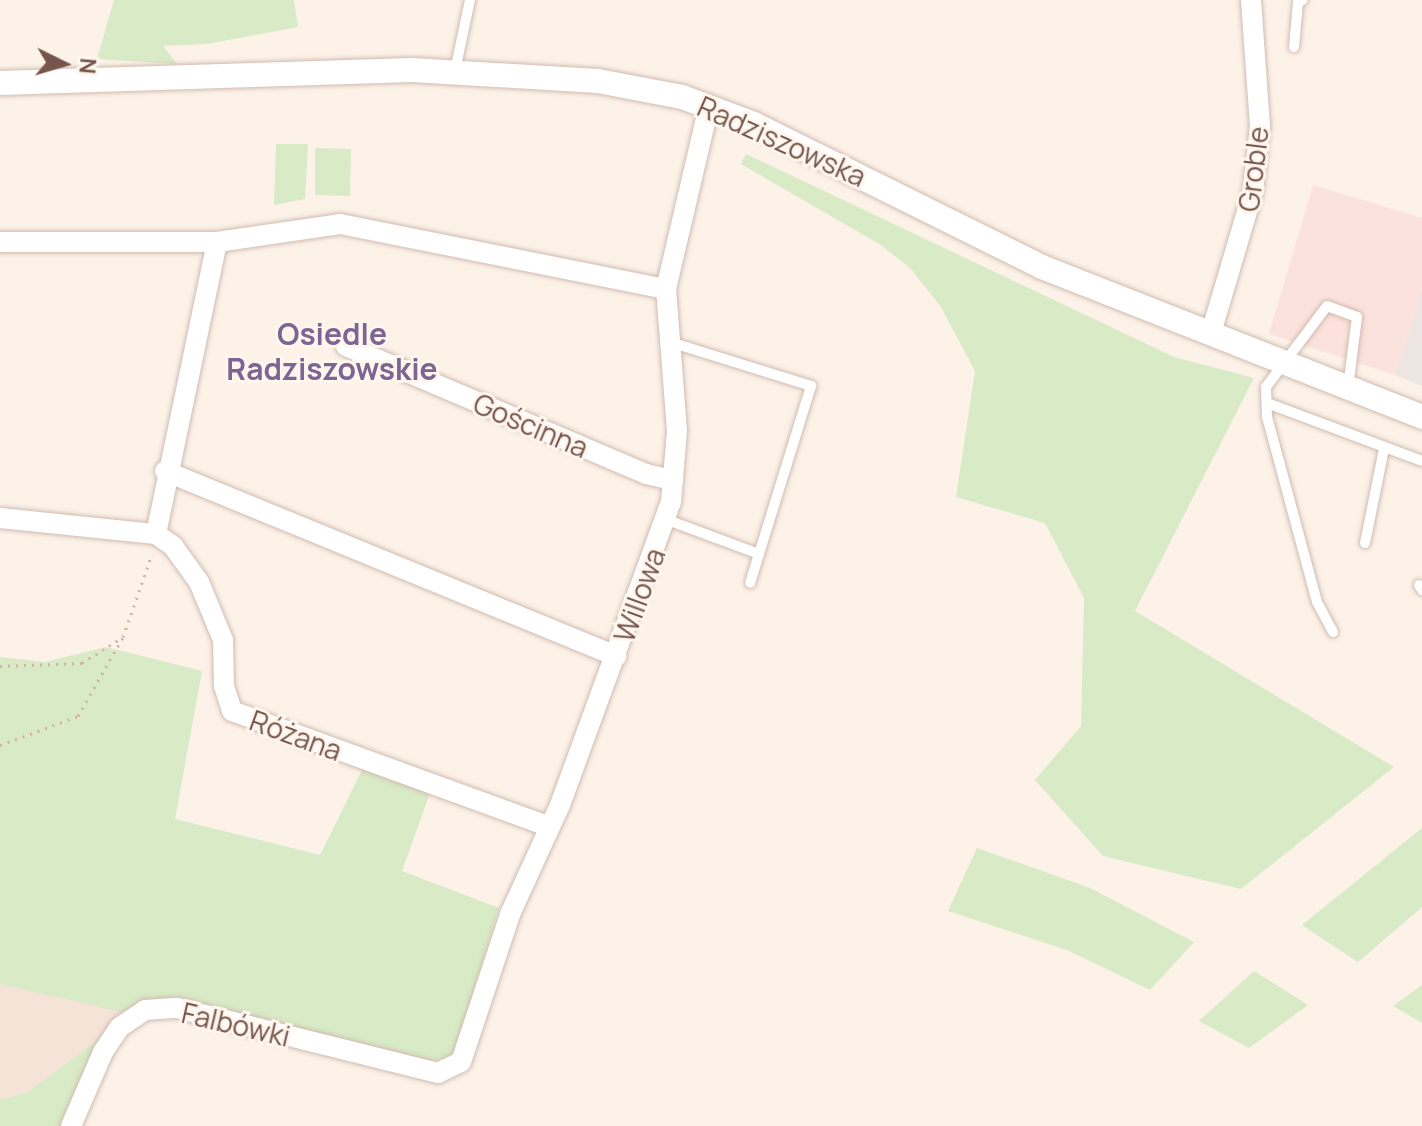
<!DOCTYPE html>
<meta charset="utf-8">
<style>
body{margin:0}
#map{position:relative;width:1422px;height:1126px;overflow:hidden;background:#fcf2e8;font-family:Manrope,sans-serif}
div>[style]{position:absolute}
.residential>*{inset:0;background:#f4e3d6}
.commercial>*{inset:0;background:#fce2dc}
.industrial>*{inset:0;background:#ede5e1}
.green>*{inset:0;background:#d8eac6}
.path>*{height:3px;margin-top:-1.5px;transform-origin:0;background:repeating-linear-gradient(90deg,#d6b1a2 0 2px,transparent 0 8px)}
.roads{filter:drop-shadow(0 0 2px #d0bbb0) drop-shadow(0 0 2px #d0bbb0)}
.service>*{height:10px;margin:-5px;padding:0 5px;transform-origin:5px;border-radius:5px;background:#fff}
.minor>*{height:20px;margin:-10px;padding:0 10px;transform-origin:10px;border-radius:10px;background:#fff}
.tertiary>*{height:24px;margin:-12px;padding:0 12px;transform-origin:12px;border-radius:12px;background:#fff}
span{translate:-50% -50%;white-space:nowrap;text-align:center;line-height:1.15;-webkit-text-stroke:6px #fff6ee;paint-order:stroke}
.street-label{font-size:28px;color:#76564c}
.neighbourhood-label{font-size:30px;color:#7d6492;font-weight:700}
.north{position:absolute;left:24px;top:24px;width:80px;height:80px;-webkit-text-stroke:6px #fff6ee;paint-order:stroke;rotate:95deg;font-size:22px;font-weight:700;line-height:32px;text-align:center;color:#76564c}
.north::after{content:'';display:block;margin:auto;width:28px;height:36px;background:#76564c;clip-path:polygon(50% 0,100% 100%,50% 72%,0 100%)}
</style>
<div id="map">
<div class="residential">
<i style="clip-path:polygon(0 984px,109px 1006px,131px 1014px,26px 1093px,0 1099px)"></i>
</div>
<div class="commercial">
<i style="clip-path:polygon(1313px 185px,1422px 218px,1422px 289px,1395px 375px,1269px 334px)"></i>
</div>
<div class="industrial">
<i style="clip-path:polygon(1422px 289px,1422px 386px,1395px 375px)"></i>
</div>
<div class="green">
<i style="clip-path:polygon(114px 0,294px 0,298px 27px,207px 44px,163px 46px,177px 64px,97px 59px)"></i>
<i style="clip-path:polygon(276px 144px,308px 144px,305px 199px,274px 205px)"></i>
<i style="clip-path:polygon(315px 148px,351px 149px,350px 196px,315px 195px)"></i>
<i style="clip-path:polygon(746px 154px,1174px 357px,1254px 378px,1135px 611px,1394px 767px,1241px 889px,1103px 856px,1035px 780px,1081px 726px,1084px 598px,1045px 523px,956px 497px,975px 371px,941px 307px,910px 268px,881px 245px,741px 164px)"></i>
<i style="clip-path:polygon(106px 647px,202px 671px,175px 819px,320px 855px,363px 768px,430px 793px,402px 871px,499px 908px,454px 1056px,425px 1062px,232px 1017px,131px 1014px,0 984px,0 657px,45px 662px)"></i>
<i style="clip-path:polygon(1422px 828px,1422px 907px,1358px 962px,1302px 925px)"></i>
<i style="clip-path:polygon(977px 848px,1090px 888px,1194px 942px,1150px 990px,1067px 950px,948px 911px)"></i>
<i style="clip-path:polygon(1254px 971px,1308px 1005px,1249px 1048px,1199px 1021px)"></i>
<i style="clip-path:polygon(1422px 985px,1422px 1023px,1393px 1006px)"></i>
<i style="clip-path:polygon(109px 1031px,66px 1126px,0 1126px,0 1099px,26px 1093px)"></i>
</div>
<div class="path">
<i style="left:0;top:666px;width:82px;rotate:-2.1deg"></i>
<i style="left:82px;top:663px;width:45px;rotate:-32.3deg"></i>
<i style="left:0;top:745px;width:83px;rotate:-20.4deg"></i>
<i style="left:78px;top:716px;width:91px;rotate:-60.3deg"></i>
<i style="left:123px;top:637px;width:88px;rotate:-70.7deg"></i>
</div>
<div class="roads">
<div class="service">
<i style="left:1294px;top:47px;width:45px;rotate:-84.9deg"></i>
<i style="left:1298px;top:2px;width:5px;rotate:-22deg"></i>
<i style="left:455px;top:71px;width:73px;rotate:-78.1deg"></i>
<i style="left:670px;top:342px;width:148px;rotate:17.3deg"></i>
<i style="left:811px;top:386px;width:176px;rotate:107.2deg"></i>
<i style="left:1267px;top:403px;width:165px;rotate:20.5deg"></i>
<i style="left:665px;top:519px;width:100px;rotate:20.4deg"></i>
<i style="left:759px;top:554px;width:30px;rotate:107deg"></i>
<i style="left:1365px;top:543px;width:96px;rotate:-78.6deg"></i>
<i style="left:1419px;top:585px;width:6px;rotate:59deg"></i>
<i style="left:1333px;top:632px;width:34px;rotate:-118deg"></i>
<i style="left:1317px;top:602px;width:192px;rotate:-105.1deg"></i>
<i style="left:1267px;top:417px;width:30px;rotate:-92deg"></i>
<i style="left:1266px;top:387px;width:101px;rotate:-53deg"></i>
<i style="left:1327px;top:306px;width:32px;rotate:20deg"></i>
<i style="left:1357px;top:317px;width:71px;rotate:97.3deg"></i>
</div>
<div class="minor">
<i style="left:0;top:242px;width:217px"></i>
<i style="left:217px;top:242px;width:124px;rotate:-8.3deg"></i>
<i style="left:340px;top:224px;width:332px;rotate:11.3deg"></i>
<i style="left:1211px;top:333px;width:148px;rotate:-73.5deg"></i>
<i style="left:1253px;top:191px;width:65px;rotate:-83.9deg"></i>
<i style="left:1260px;top:126px;width:126px;rotate:-94.1deg"></i>
<i style="left:346px;top:346px;width:326px;rotate:23.1deg"></i>
<i style="left:646px;top:474px;width:28px;rotate:13deg"></i>
<i style="left:165px;top:471px;width:488px;rotate:22.3deg"></i>
<i style="left:0;top:518px;width:157px;rotate:5.9deg"></i>
<i style="left:156px;top:534px;width:21px;rotate:35deg"></i>
<i style="left:173px;top:546px;width:44px;rotate:54.2deg"></i>
<i style="left:199px;top:582px;width:63px;rotate:67.5deg"></i>
<i style="left:223px;top:640px;width:46px;rotate:88.8deg"></i>
<i style="left:224px;top:686px;width:26px;rotate:72deg"></i>
<i style="left:232px;top:711px;width:338px;rotate:20deg"></i>
<i style="left:156px;top:534px;width:298px;rotate:-78.2deg"></i>
<i style="left:71px;top:1126px;width:81px;rotate:-66.6deg"></i>
<i style="left:103px;top:1052px;width:30px;rotate:-56deg"></i>
<i style="left:120px;top:1027px;width:30px;rotate:-34deg"></i>
<i style="left:145px;top:1010px;width:32px;rotate:-4deg"></i>
<i style="left:177px;top:1008px;width:269px;rotate:14deg"></i>
<i style="left:438px;top:1073px;width:25px;rotate:-26deg"></i>
<i style="left:461px;top:1062px;width:158px;rotate:-71.6deg"></i>
<i style="left:511px;top:912px;width:118px;rotate:-65.4deg"></i>
<i style="left:560px;top:805px;width:323px;rotate:-69.9deg"></i>
<i style="left:671px;top:502px;width:71px;rotate:-85.2deg"></i>
<i style="left:677px;top:431px;width:142px;rotate:-94.4deg"></i>
<i style="left:666px;top:289px;width:188px;rotate:-76.8deg"></i>
</div>
<div class="tertiary">
<i style="left:0;top:83px;width:412px;rotate:-1.8deg"></i>
<i style="left:412px;top:70px;width:186px;rotate:3.4deg"></i>
<i style="left:598px;top:81px;width:86px;rotate:10.8deg"></i>
<i style="left:682px;top:97px;width:77px;rotate:20.6deg"></i>
<i style="left:754px;top:124px;width:322px;rotate:26.4deg"></i>
<i style="left:1042px;top:267px;width:409px;rotate:21.5deg"></i>
</div>
</div>
<div class="street-label">
<span style="left:782px;top:141px;rotate:24deg">Radziszowska</span>
<span style="left:1253px;top:169px;rotate:-83deg">Groble</span>
<span style="left:531px;top:425px;rotate:23deg">Gościnna</span>
<span style="left:639px;top:595px;rotate:-70deg">Willowa</span>
<span style="left:296px;top:735px;rotate:20deg">Różana</span>
<span style="left:236px;top:1024px;rotate:13deg">Falbówki</span>
</div>
<div class="neighbourhood-label">
<span style="left:332px;top:351px">Osiedle<br>Radziszowskie</span>
</div>
<div class="north">N</div>
</div>
